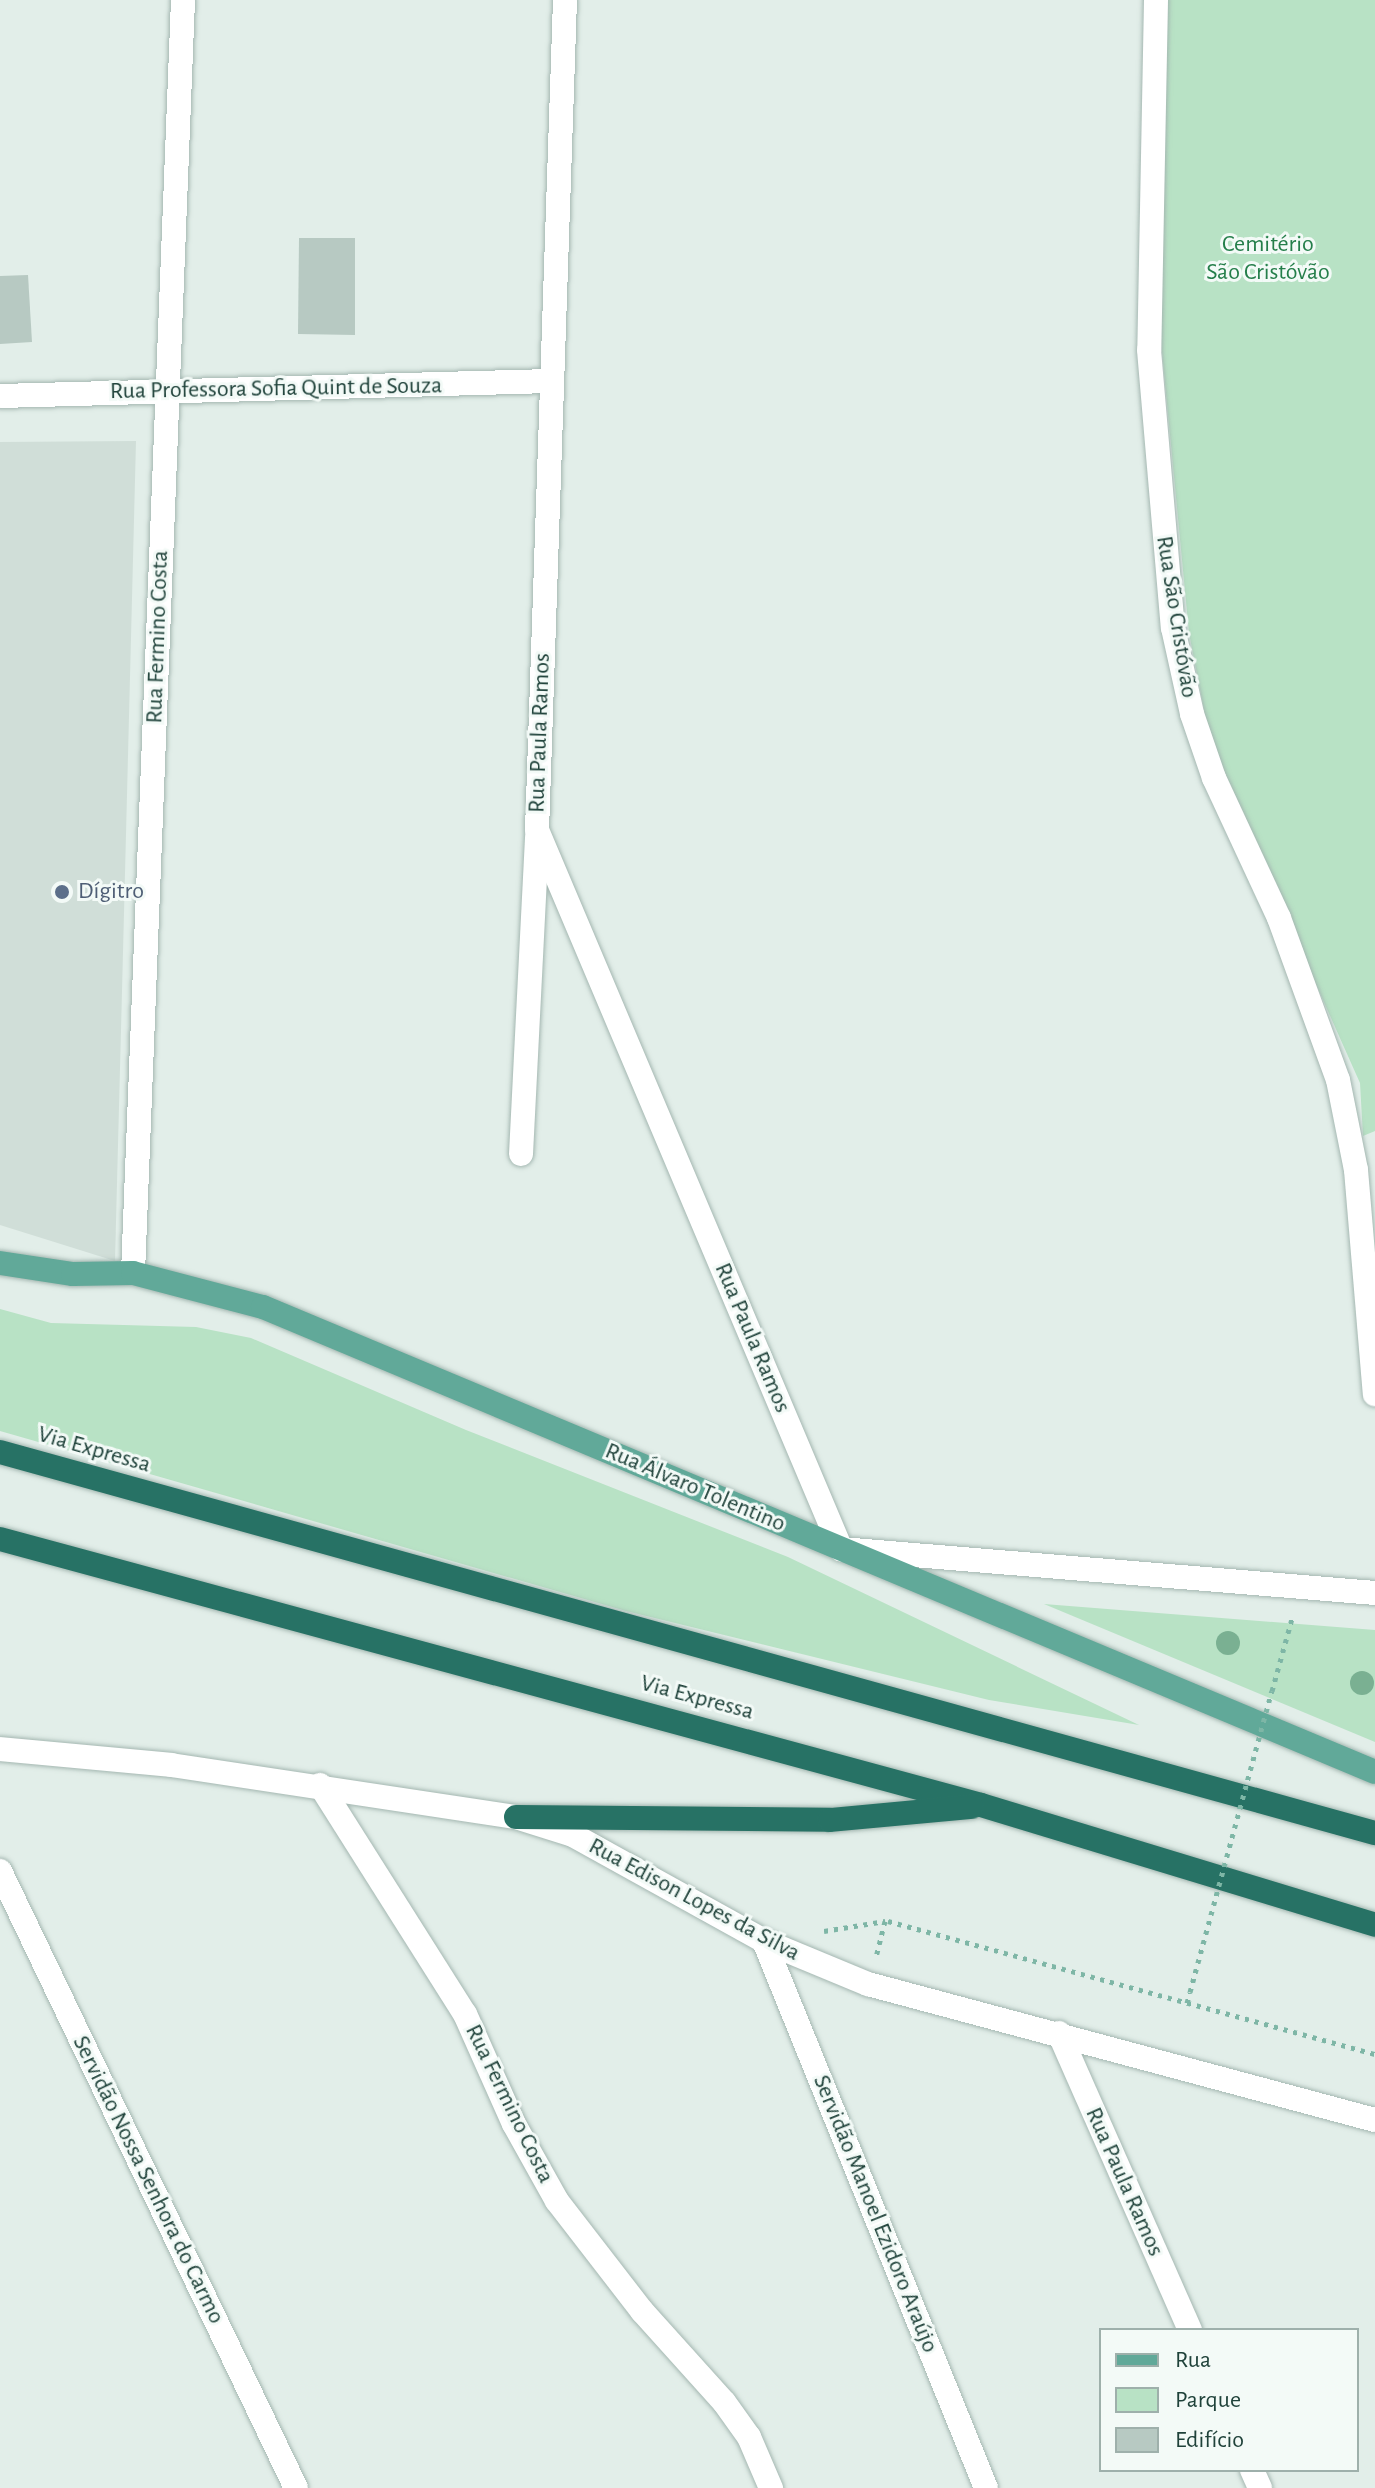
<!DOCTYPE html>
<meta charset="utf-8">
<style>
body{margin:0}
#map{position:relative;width:1375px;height:2488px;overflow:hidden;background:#e2eee9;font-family:"Alegreya Sans",sans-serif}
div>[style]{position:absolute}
.built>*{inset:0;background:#d0ded8}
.green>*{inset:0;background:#b8e2c5}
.building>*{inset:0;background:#b7c9c2}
.path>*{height:5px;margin-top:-2.5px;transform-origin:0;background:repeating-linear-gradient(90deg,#7eb6a6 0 4px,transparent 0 10px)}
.roads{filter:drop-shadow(0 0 2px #a4b7b1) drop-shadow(0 0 2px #a4b7b1)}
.minor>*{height:24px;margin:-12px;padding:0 12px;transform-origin:12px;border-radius:12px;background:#fff}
.major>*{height:24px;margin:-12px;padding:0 12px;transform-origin:12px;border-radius:12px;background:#61a999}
.highway>*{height:24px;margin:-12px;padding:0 12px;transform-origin:12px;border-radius:12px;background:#277265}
.path-bridge>*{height:5px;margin-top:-2.5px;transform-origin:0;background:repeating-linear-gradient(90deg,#7eb6a6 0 4px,transparent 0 10px)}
.trees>*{width:24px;height:24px;margin:-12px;border-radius:50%;background:#7ab092}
.dots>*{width:22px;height:22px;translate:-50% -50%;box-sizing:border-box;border:4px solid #f3faf7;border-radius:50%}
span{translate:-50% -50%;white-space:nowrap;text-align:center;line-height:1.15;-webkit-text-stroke:6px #f3faf7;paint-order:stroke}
.park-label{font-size:24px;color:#247e4a}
.street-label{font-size:24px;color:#1f423a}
.service-label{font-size:24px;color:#4e5e75}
.left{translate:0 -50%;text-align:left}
.legend{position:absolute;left:1099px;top:2328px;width:260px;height:144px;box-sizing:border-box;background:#f3faf7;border:2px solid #9eb0ab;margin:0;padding:10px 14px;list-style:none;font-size:24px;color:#1f423a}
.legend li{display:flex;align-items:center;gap:16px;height:40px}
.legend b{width:40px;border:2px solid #9eb0ab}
</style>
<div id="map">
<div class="built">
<i style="clip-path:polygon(136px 441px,122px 991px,115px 1261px,0 1225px,0 442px)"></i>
</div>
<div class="green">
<i style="clip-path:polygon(1168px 0,1375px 0,1375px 1131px,1363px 1136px,1360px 1083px,1212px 751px,1189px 633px,1159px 320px)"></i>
<i style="clip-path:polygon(0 1309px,51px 1323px,196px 1327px,251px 1338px,466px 1430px,788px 1557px,1139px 1725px,989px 1700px,626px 1611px,0 1431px)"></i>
<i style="clip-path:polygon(1044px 1604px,1375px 1630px,1375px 1742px)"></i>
</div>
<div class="building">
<i style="clip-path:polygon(299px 238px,355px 238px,355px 335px,298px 334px)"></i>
<i style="clip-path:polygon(28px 275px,32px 342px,0 344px,0 276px)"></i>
</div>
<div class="path">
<i style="left:1272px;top:1691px;width:79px;rotate:-74.6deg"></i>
<i style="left:888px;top:1921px;width:505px;rotate:15.28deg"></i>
<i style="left:824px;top:1931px;width:62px;rotate:-9.3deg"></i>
<i style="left:885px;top:1921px;width:36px;rotate:104deg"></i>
<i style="left:1187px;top:2003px;width:11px;rotate:-75deg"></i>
</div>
<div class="roads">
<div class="minor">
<i style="left:565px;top:0;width:830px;rotate:91.93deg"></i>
<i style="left:537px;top:830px;width:781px;rotate:67.08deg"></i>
<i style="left:841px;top:1549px;width:536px;rotate:4.71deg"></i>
<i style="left:1156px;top:0;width:350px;rotate:91.1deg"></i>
<i style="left:1149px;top:350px;width:279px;rotate:85.1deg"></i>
<i style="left:1173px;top:628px;width:88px;rotate:77.5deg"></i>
<i style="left:1192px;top:714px;width:68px;rotate:71deg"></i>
<i style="left:1214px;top:778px;width:154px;rotate:65.1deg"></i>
<i style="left:1279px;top:918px;width:172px;rotate:70deg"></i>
<i style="left:1338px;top:1080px;width:92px;rotate:78.7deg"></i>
<i style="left:1356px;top:1170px;width:225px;rotate:85.2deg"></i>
<i style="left:0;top:396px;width:551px;rotate:-1.56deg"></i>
<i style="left:521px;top:1154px;width:318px;rotate:-87.1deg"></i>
<i style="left:133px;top:1273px;width:1274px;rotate:-87.75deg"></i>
<i style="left:0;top:1749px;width:172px;rotate:5.3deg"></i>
<i style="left:171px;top:1765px;width:349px;rotate:8.6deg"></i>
<i style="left:516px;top:1817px;width:60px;rotate:17.5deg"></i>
<i style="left:573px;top:1835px;width:218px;rotate:29deg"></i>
<i style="left:764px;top:1941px;width:113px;rotate:22.5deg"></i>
<i style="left:868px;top:1984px;width:525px;rotate:15.02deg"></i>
<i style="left:320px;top:1785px;width:271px;rotate:57.7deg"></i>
<i style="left:465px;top:2014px;width:120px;rotate:66deg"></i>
<i style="left:514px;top:2124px;width:88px;rotate:60.8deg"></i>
<i style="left:557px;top:2201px;width:139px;rotate:52.3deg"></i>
<i style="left:642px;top:2311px;width:122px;rotate:48deg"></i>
<i style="left:724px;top:2402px;width:43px;rotate:54.5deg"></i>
<i style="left:749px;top:2437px;width:56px;rotate:66.7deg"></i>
<i style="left:0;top:1871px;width:684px;rotate:64.37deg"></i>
<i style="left:764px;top:1941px;width:590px;rotate:67.91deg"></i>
<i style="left:1059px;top:2033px;width:325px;rotate:66.2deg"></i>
<i style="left:1252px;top:2470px;width:20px;rotate:66deg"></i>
</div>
<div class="major">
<i style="left:0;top:1263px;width:74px;rotate:8.6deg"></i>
<i style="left:73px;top:1274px;width:60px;rotate:-1deg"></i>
<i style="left:133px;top:1273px;width:134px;rotate:14.7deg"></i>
<i style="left:263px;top:1307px;width:1205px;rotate:22.69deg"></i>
</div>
<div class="highway">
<i style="left:0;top:1452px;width:1427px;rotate:15.49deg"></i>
<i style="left:0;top:1539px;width:1016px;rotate:15.17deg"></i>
<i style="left:981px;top:1805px;width:412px;rotate:16.9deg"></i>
<i style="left:516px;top:1817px;width:314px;rotate:0.5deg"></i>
<i style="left:830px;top:1820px;width:142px;rotate:-5.3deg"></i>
</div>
</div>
<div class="path-bridge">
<i style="left:1190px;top:1992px;width:312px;rotate:-74.8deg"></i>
</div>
<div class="trees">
<i style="left:1228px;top:1643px"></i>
<i style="left:1362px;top:1683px"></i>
</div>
<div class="dots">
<i style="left:62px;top:892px;background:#5c6f8a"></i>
</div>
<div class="park-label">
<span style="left:1268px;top:259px">Cemitério<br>São Cristóvão</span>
</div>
<div class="street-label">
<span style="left:276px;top:389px;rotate:-1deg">Rua Professora Sofia Quint de Souza</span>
<span style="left:1176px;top:617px;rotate:81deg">Rua São Cristóvão</span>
<span style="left:158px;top:637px;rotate:-88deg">Rua Fermino Costa</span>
<span style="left:540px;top:733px;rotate:-88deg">Rua Paula Ramos</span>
<span style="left:752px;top:1338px;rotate:67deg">Rua Paula Ramos</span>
<span style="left:94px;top:1450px;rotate:16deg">Via Expressa</span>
<span style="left:695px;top:1488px;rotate:23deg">Rua Álvaro Tolentino</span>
<span style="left:697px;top:1698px;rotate:15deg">Via Expressa</span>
<span style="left:694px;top:1900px;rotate:28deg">Rua Edison Lopes da Silva</span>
<span style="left:509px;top:2104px;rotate:64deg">Rua Fermino Costa</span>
<span style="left:148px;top:2180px;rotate:64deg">Servidão Nossa Senhora do Carmo</span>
<span style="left:1124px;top:2182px;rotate:66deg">Rua Paula Ramos</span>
<span style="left:875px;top:2214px;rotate:68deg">Servidão Manoel Ezidoro Araújo</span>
</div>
<div class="service-label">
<span class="left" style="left:78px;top:892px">Dígitro</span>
</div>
<ul class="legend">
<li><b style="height:10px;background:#61a999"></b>Rua</li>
<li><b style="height:22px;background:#b8e2c5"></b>Parque</li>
<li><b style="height:22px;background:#b7c9c2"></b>Edifício</li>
</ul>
</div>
